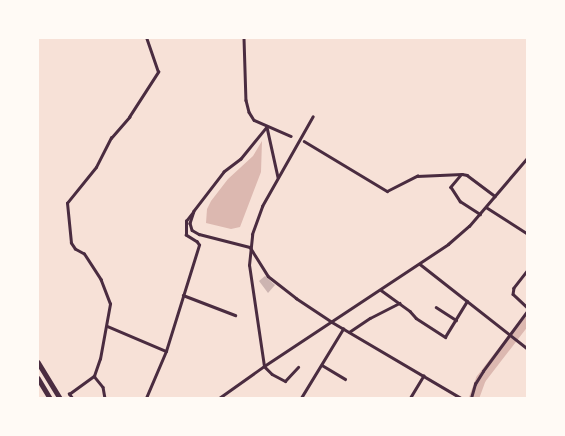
<!DOCTYPE html>
<style>
body{margin:0}
#map{position:relative;width:565px;height:436px;overflow:hidden;background:#f7e1d7;font-family:"Public Sans",sans-serif}
div>[style]{position:absolute}
.water>*{inset:0;background:#dcb8b0}
.river>*{height:10px;margin:-5px;padding:0 5px;transform-origin:5px;border-radius:5px;background:#dcb8b0}
.building>*{inset:0;background:#ccb4b1}
.minor>*{height:2.5px;margin:-1.25px;padding:0 1.25px;transform-origin:1.25px;border-radius:1.25px;background:#4a2c40}
.tertiary>*{height:3px;margin:-1.5px;padding:0 1.5px;transform-origin:1.5px;border-radius:1.5px;background:#4a2c40}
.secondary>*{height:3px;margin:-1.5px;padding:0 1.5px;transform-origin:1.5px;border-radius:1.5px;background:#4a2c40}
.motorway>*{height:4.5px;margin:-2.25px;padding:0 2.25px;transform-origin:2.25px;border-radius:2.25px;background:#4a2c40}
span{translate:-50% -50%;white-space:nowrap;text-align:center;line-height:1.15;-webkit-text-stroke:5px #fffaf5;paint-order:stroke}
.frame{position:absolute;inset:0;border:39px solid #fffaf5;pointer-events:none}
</style>
<div id="map">
<div class="water">
<i style="clip-path:polygon(262px 141px,261px 172px,240px 227px,231px 229px,206px 223px,207px 209px,211px 201px,228px 179px,253px 156px)"></i>
</div>
<div class="river">
<i style="left:474px;top:398px;width:20px;rotate:-70deg"></i>
<i style="left:481px;top:379px;width:77px;rotate:-52.4deg"></i>
</div>
<div class="building">
<i style="clip-path:polygon(265px 276px,275px 285px,268px 293px,259px 281px)"></i>
</div>
<div class="minor">
<i style="left:244px;top:38px;width:62px;rotate:88.2deg"></i>
<i style="left:246px;top:100px;width:12px;rotate:76deg"></i>
<i style="left:249px;top:112px;width:9px;rotate:58deg"></i>
<i style="left:254px;top:120px;width:40px;rotate:23.4deg"></i>
<i style="left:267px;top:127px;width:41px;rotate:129.1deg"></i>
<i style="left:241px;top:159px;width:21px;rotate:143deg"></i>
<i style="left:224px;top:172px;width:49px;rotate:127.6deg"></i>
<i style="left:194px;top:211px;width:13px;rotate:108deg"></i>
<i style="left:190px;top:223px;width:7px;rotate:74deg"></i>
<i style="left:192px;top:230px;width:8px;rotate:30deg"></i>
<i style="left:199px;top:234px;width:53px;rotate:14.3deg"></i>
<i style="left:250px;top:247px;width:34px;rotate:58deg"></i>
<i style="left:268px;top:276px;width:36px;rotate:38deg"></i>
<i style="left:296px;top:298px;width:43px;rotate:33.7deg"></i>
<i style="left:332px;top:322px;width:150px;rotate:30.5deg"></i>
<i style="left:267px;top:127px;width:51px;rotate:77.6deg"></i>
<i style="left:304px;top:141px;width:97px;rotate:31.1deg"></i>
<i style="left:387px;top:191px;width:34px;rotate:-27deg"></i>
<i style="left:417px;top:176px;width:45px;rotate:-2.5deg"></i>
<i style="left:462px;top:174px;width:5px;rotate:11deg"></i>
<i style="left:467px;top:175px;width:35px;rotate:37deg"></i>
<i style="left:461px;top:175px;width:16px;rotate:130deg"></i>
<i style="left:451px;top:187px;width:17px;rotate:57deg"></i>
<i style="left:460px;top:201px;width:24px;rotate:33deg"></i>
<i style="left:486px;top:207px;width:50px;rotate:32.7deg"></i>
<i style="left:420px;top:264px;width:137px;rotate:38.2deg"></i>
<i style="left:528px;top:270px;width:23px;rotate:128deg"></i>
<i style="left:514px;top:288px;width:6px;rotate:99deg"></i>
<i style="left:513px;top:294px;width:21px;rotate:43deg"></i>
<i style="left:381px;top:290px;width:36px;rotate:36deg"></i>
<i style="left:410px;top:311px;width:9px;rotate:49deg"></i>
<i style="left:416px;top:318px;width:35px;rotate:33deg"></i>
<i style="left:445px;top:337px;width:42px;rotate:-58.6deg"></i>
<i style="left:183px;top:295px;width:56px;rotate:21deg"></i>
<i style="left:436px;top:307px;width:24px;rotate:33deg"></i>
<i style="left:107px;top:326px;width:64px;rotate:23deg"></i>
<i style="left:349px;top:332px;width:25px;rotate:-34deg"></i>
<i style="left:370px;top:318px;width:33px;rotate:-27deg"></i>
<i style="left:322px;top:365px;width:27px;rotate:31deg"></i>
<i style="left:264px;top:366px;width:11px;rotate:45deg"></i>
<i style="left:272px;top:374px;width:15px;rotate:28deg"></i>
<i style="left:285px;top:381px;width:19px;rotate:-47deg"></i>
<i style="left:94px;top:376px;width:18px;rotate:-71deg"></i>
<i style="left:100px;top:359px;width:56px;rotate:-79.7deg"></i>
<i style="left:110px;top:304px;width:26px;rotate:-111deg"></i>
<i style="left:101px;top:280px;width:31px;rotate:-123deg"></i>
<i style="left:84px;top:254px;width:10px;rotate:-151deg"></i>
<i style="left:75px;top:249px;width:7px;rotate:-124deg"></i>
<i style="left:71px;top:243px;width:40px;rotate:-95.7deg"></i>
<i style="left:67px;top:203px;width:46px;rotate:-51.1deg"></i>
<i style="left:96px;top:167px;width:33px;rotate:-63deg"></i>
<i style="left:111px;top:138px;width:28px;rotate:-49deg"></i>
<i style="left:129px;top:117px;width:54px;rotate:-57.2deg"></i>
<i style="left:158px;top:72px;width:36px;rotate:-109deg"></i>
<i style="left:72px;top:398px;width:5px;rotate:-127deg"></i>
<i style="left:69px;top:394px;width:31px;rotate:-36deg"></i>
<i style="left:94px;top:376px;width:14px;rotate:51deg"></i>
<i style="left:103px;top:387px;width:11px;rotate:80deg"></i>
<i style="left:146px;top:398px;width:51px;rotate:-66.9deg"></i>
<i style="left:166px;top:351px;width:111px;rotate:-72.7deg"></i>
<i style="left:199px;top:245px;width:4px;rotate:-124deg"></i>
<i style="left:197px;top:242px;width:13px;rotate:-148deg"></i>
<i style="left:186px;top:235px;width:14px;rotate:-90deg"></i>
<i style="left:186px;top:221px;width:11px;rotate:-52deg"></i>
<i style="left:301px;top:398px;width:81px;rotate:-58.7deg"></i>
<i style="left:410px;top:398px;width:26px;rotate:-59deg"></i>
<i style="left:471px;top:398px;width:15px;rotate:-74deg"></i>
<i style="left:475px;top:384px;width:15px;rotate:-58deg"></i>
<i style="left:483px;top:371px;width:76px;rotate:-53.6deg"></i>
</div>
<div class="tertiary">
<i style="left:264px;top:366px;width:102px;rotate:-98.4deg"></i>
<i style="left:249px;top:265px;width:31px;rotate:-84deg"></i>
<i style="left:252px;top:234px;width:30px;rotate:-70deg"></i>
<i style="left:262px;top:206px;width:103px;rotate:-60.5deg"></i>
</div>
<div class="secondary">
<i style="left:219px;top:398px;width:55px;rotate:-35.4deg"></i>
<i style="left:264px;top:366px;width:221px;rotate:-33.5deg"></i>
<i style="left:448px;top:244px;width:28px;rotate:-41deg"></i>
<i style="left:469px;top:226px;width:91px;rotate:-49.5deg"></i>
</div>
<div class="motorway">
<i style="left:38px;top:362px;width:42px;rotate:58.6deg"></i>
<i style="left:38px;top:378px;width:23px;rotate:59deg"></i>
</div>
<div class="frame"></div>
</div>
